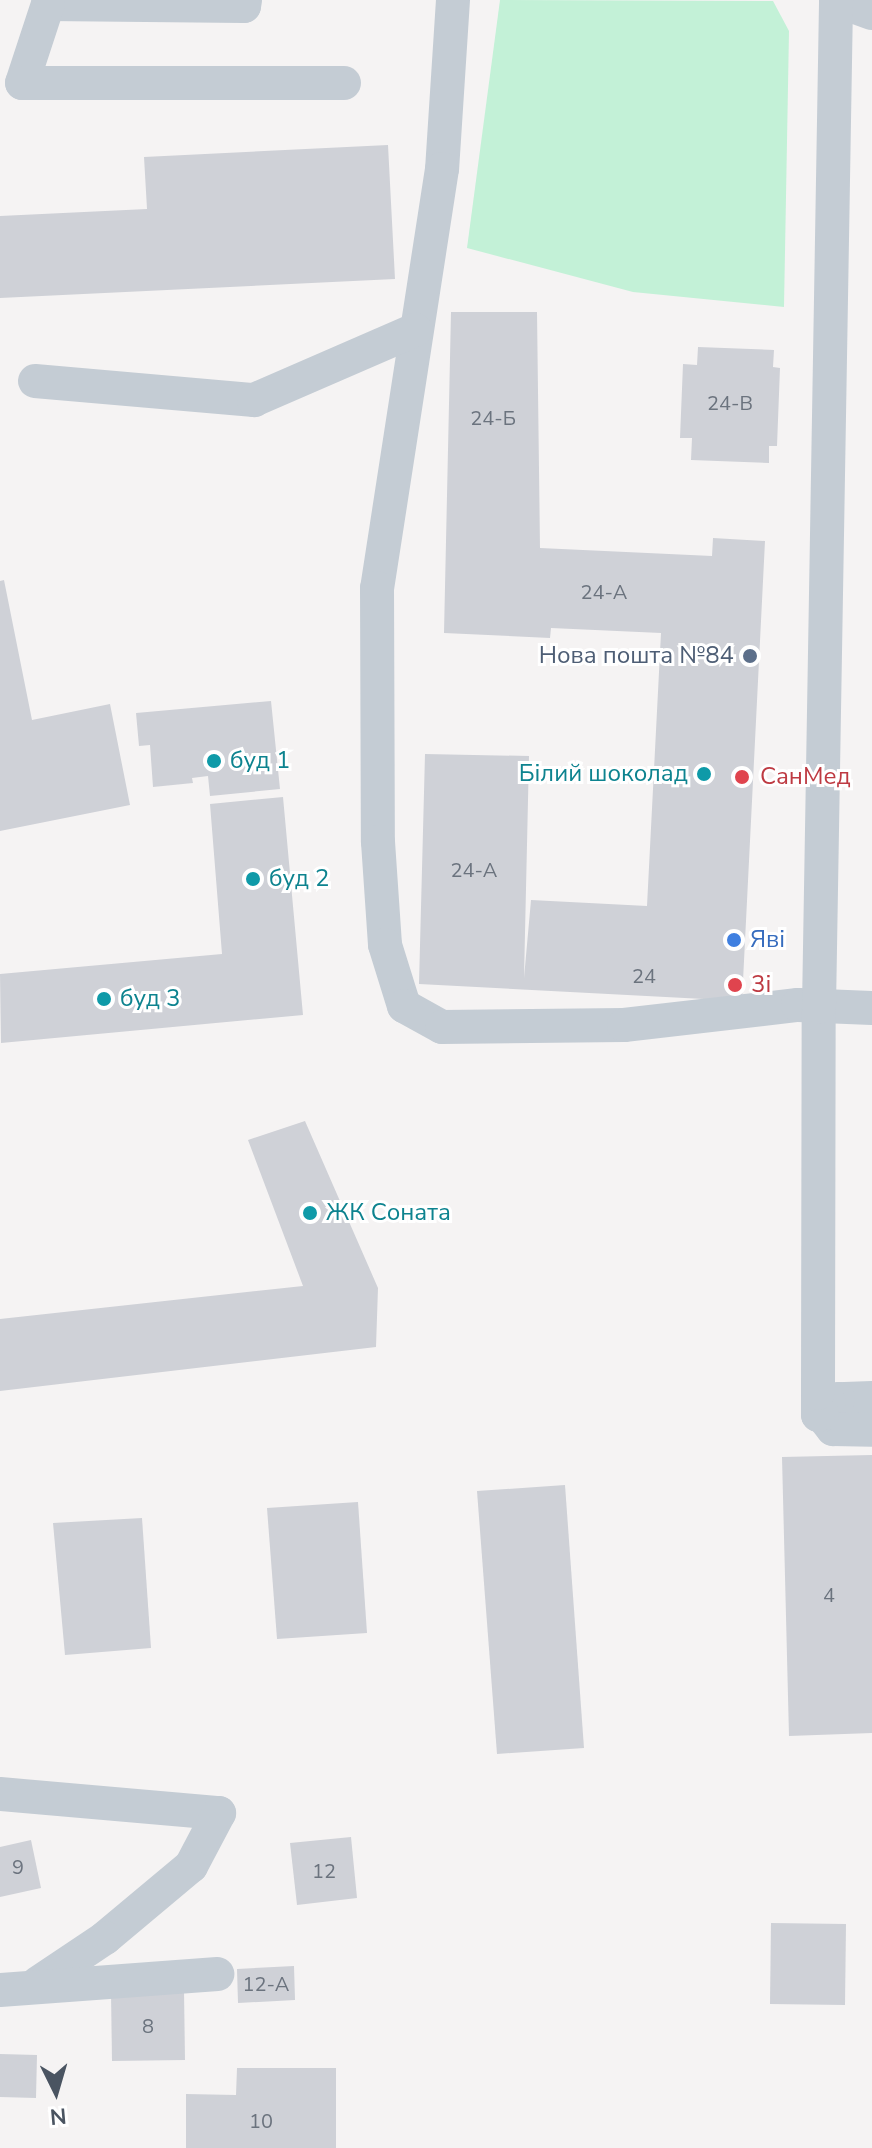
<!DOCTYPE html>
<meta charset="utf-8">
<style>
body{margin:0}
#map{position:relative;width:872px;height:2148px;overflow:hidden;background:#f5f3f3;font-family:"Nunito Sans",sans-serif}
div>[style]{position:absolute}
.green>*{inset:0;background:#c3f1d7}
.building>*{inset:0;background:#cfd1d7}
.minor>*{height:34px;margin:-17px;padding:0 17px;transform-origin:17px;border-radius:17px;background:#c4ccd4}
.dots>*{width:22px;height:22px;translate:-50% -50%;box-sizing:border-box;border:4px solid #fff;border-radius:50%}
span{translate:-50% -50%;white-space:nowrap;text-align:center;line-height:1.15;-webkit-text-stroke:6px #fff;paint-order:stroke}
.number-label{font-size:20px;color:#6b737e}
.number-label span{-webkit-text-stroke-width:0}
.service-label{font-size:24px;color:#4e5e75}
.right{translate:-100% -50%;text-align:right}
.culture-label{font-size:24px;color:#0d838f}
.left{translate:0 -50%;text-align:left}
.health-label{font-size:24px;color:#be3a42}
.shop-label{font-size:24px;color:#366cbe}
.north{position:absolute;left:16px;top:2052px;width:80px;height:80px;-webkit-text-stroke:6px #fff;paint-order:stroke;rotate:175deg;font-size:22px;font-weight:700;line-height:32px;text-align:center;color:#4a5461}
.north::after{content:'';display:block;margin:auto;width:28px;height:36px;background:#4a5461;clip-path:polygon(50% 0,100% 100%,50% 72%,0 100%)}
</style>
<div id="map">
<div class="green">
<i style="clip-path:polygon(500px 0,773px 1px,789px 31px,784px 307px,633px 292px,467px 248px)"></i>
</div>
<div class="building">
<i style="clip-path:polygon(388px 145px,395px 279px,0 298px,0 216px,147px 209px,144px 157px)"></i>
<i style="clip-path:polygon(451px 312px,537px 312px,540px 548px,712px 556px,713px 538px,765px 541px,742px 1001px,419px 984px,425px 754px,529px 756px,524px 978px,531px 900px,647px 906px,661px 633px,551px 628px,550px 638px,444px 633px)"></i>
<i style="clip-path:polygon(698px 347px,774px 350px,773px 367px,780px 368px,777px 446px,769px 446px,769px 463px,691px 460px,692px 438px,680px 438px,683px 364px,697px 365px)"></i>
<i style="clip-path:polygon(4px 580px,32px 720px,110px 704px,130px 805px,0 831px,0 581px)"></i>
<i style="clip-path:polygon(271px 701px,280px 789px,210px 796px,208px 776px,192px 778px,193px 783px,153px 787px,150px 745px,139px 746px,136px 713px)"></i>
<i style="clip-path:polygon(283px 797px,303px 1015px,1px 1043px,0 974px,222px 954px,210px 804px)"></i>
<i style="clip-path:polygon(305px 1121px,378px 1288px,376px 1347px,0 1391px,0 1319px,303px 1286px,248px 1140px)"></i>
<i style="clip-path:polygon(872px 1455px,872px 1733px,789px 1736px,782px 1457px)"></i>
<i style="clip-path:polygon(565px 1485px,584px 1748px,497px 1754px,477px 1491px)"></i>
<i style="clip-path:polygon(358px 1502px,367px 1633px,277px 1639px,267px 1508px)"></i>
<i style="clip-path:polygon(142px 1518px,151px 1648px,65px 1655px,53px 1523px)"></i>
<i style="clip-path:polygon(351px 1837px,357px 1898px,297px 1905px,290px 1843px)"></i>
<i style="clip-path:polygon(31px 1840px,41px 1888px,0 1897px,0 1847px)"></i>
<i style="clip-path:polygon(771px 1923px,846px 1924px,845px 2005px,770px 2004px)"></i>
<i style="clip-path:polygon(294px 1966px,295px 2000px,238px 2003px,237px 1969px)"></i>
<i style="clip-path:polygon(184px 1990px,185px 2060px,112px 2061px,111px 1992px)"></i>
<i style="clip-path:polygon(0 2054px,37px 2055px,36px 2098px,0 2097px)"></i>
<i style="clip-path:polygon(237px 2068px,336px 2068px,336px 2148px,186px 2148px,186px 2094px,236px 2095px)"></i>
</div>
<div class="minor">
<i style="left:245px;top:0;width:6px;rotate:99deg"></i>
<i style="left:244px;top:6px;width:196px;rotate:-179.4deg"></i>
<i style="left:48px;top:4px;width:83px;rotate:108.2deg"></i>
<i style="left:22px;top:83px;width:322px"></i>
<i style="left:453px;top:0;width:169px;rotate:93.7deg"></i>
<i style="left:442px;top:169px;width:424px;rotate:98.8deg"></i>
<i style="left:377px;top:588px;width:254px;rotate:89.8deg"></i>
<i style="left:378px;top:842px;width:103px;rotate:86.1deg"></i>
<i style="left:385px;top:945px;width:64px;rotate:72.7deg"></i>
<i style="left:404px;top:1006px;width:43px;rotate:28.9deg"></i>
<i style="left:442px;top:1027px;width:182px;rotate:-0.6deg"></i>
<i style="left:624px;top:1025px;width:175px;rotate:-6.6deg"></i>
<i style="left:798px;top:1005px;width:74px;rotate:2.3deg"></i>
<i style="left:836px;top:0;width:38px;rotate:20deg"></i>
<i style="left:35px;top:381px;width:220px;rotate:5deg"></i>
<i style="left:254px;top:400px;width:176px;rotate:-23.5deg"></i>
<i style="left:872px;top:1398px;width:34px;rotate:178deg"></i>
<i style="left:838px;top:1399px;width:9px;rotate:162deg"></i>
<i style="left:829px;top:1402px;width:15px;rotate:118deg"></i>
<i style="left:822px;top:1415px;width:18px;rotate:52deg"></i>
<i style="left:833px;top:1429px;width:39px;rotate:1deg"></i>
<i style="left:822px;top:1415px;width:4px;rotate:180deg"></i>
<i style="left:818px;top:1415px;width:22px;rotate:-90deg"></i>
<i style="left:818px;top:1393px;width:386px;rotate:-89.9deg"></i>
<i style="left:819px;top:1007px;width:1007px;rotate:-89.03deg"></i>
<i style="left:0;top:1794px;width:220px;rotate:5deg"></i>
<i style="left:219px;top:1813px;width:60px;rotate:117.8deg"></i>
<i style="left:191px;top:1866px;width:112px;rotate:140.1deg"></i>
<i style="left:105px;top:1938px;width:81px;rotate:146.1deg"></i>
<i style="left:0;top:1990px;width:218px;rotate:-4.2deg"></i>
</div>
<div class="dots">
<i style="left:750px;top:656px;background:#5c6f8a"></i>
<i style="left:214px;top:761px;background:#0f9aa8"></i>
<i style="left:704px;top:774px;background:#0f9aa8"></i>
<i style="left:742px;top:777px;background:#e0444e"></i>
<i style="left:253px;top:879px;background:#0f9aa8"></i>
<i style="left:734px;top:940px;background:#3f7fe0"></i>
<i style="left:735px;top:985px;background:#e0444e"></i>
<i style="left:104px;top:999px;background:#0f9aa8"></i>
<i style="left:310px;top:1213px;background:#0f9aa8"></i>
</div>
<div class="number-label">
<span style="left:730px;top:403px">24-В</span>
<span style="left:493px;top:418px">24-Б</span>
<span style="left:604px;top:592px">24-А</span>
<span style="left:474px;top:870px">24-А</span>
<span style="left:644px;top:976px">24</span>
<span style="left:829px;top:1595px">4</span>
<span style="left:18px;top:1867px">9</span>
<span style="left:324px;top:1871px">12</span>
<span style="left:266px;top:1984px">12-А</span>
<span style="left:148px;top:2026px">8</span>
<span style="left:261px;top:2121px">10</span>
</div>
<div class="service-label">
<span class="right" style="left:734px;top:656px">Нова пошта №84</span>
</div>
<div class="culture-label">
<span class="left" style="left:230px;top:761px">буд 1</span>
<span class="right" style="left:688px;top:774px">Білий шоколад</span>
<span class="left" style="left:269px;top:879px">буд 2</span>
<span class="left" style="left:120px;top:999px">буд 3</span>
<span class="left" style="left:326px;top:1213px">ЖК Соната</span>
</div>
<div class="health-label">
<span class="left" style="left:760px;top:777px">СанМед</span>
<span class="left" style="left:751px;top:985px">3і</span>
</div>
<div class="shop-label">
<span class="left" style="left:750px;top:940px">Яві</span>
</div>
<div class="north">N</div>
</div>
